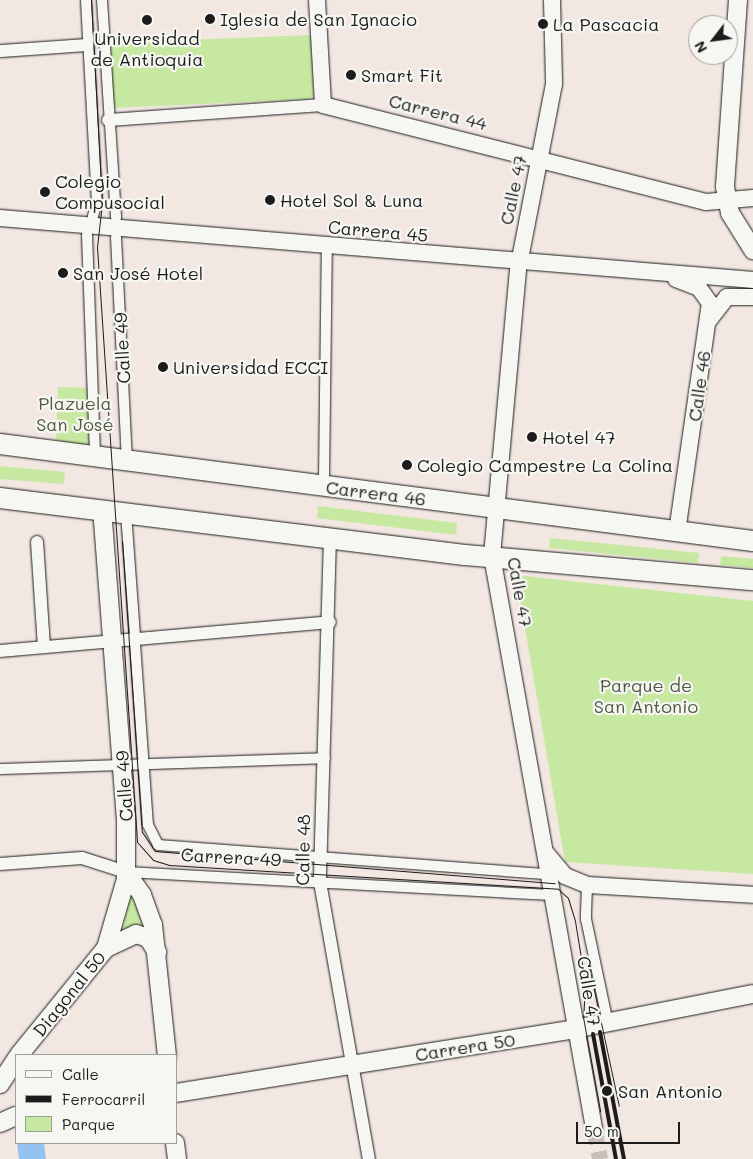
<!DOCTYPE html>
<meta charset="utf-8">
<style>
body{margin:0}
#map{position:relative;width:753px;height:1159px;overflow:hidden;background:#f3e7e2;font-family:Mali,sans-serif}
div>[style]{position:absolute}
.green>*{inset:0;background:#c7e8a1}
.water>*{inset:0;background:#95c3ef}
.tertiary-tunnel>*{height:16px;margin-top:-8px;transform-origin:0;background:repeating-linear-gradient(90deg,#c8beba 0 16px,transparent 0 24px)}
.roads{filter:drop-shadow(0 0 1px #1c1c1c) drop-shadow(0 0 1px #1c1c1c)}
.pedestrian>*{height:10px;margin:-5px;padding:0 5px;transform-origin:5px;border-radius:5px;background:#f6f6f2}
.minor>*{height:12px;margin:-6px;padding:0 6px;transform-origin:6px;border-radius:6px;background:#f6f6f2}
.tertiary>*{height:16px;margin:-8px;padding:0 8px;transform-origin:8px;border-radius:8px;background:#f6f6f2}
.secondary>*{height:18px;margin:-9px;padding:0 9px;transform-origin:9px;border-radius:9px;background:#f6f6f2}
.primary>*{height:20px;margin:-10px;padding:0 10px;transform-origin:10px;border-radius:10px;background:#f6f6f2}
.tram>*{height:1px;margin:-0.5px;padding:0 0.5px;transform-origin:0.5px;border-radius:0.5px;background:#1c1c1c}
.rail>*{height:4px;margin:-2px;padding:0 2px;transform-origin:2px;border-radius:2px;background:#1c1c1c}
.dots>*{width:14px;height:14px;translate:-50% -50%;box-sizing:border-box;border:2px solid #f6f6f2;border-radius:50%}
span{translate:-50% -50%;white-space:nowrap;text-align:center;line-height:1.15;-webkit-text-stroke:4.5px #f6f6f2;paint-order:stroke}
.poi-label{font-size:18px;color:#1c1c1c}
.left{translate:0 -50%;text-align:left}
.street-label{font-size:18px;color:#1c1c1c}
.park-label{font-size:18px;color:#4f5944}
.legend{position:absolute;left:15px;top:1054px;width:162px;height:90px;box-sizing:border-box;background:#f6f6f2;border:1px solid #9f9f9c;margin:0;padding:6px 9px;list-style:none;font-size:15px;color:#1c1c1c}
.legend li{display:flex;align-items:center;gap:10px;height:25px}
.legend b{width:25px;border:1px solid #9f9f9c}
.north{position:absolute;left:688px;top:15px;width:50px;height:50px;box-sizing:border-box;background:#f6f6f2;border:1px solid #9f9f9c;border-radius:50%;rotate:240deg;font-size:14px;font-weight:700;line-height:20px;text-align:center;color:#1c1c1c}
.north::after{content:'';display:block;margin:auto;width:18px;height:22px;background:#1c1c1c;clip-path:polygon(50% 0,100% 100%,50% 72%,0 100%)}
.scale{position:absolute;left:576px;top:1122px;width:104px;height:22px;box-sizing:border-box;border:2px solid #1c1c1c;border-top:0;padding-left:6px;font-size:15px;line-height:18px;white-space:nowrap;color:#1c1c1c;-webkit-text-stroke:4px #f6f6f2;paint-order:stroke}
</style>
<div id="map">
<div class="green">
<i style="clip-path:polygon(313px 35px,316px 93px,309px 99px,114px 108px,107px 43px)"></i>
<i style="clip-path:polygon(58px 387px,92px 388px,95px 446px,56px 441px)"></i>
<i style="clip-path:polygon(0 466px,65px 472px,64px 484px,0 479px)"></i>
<i style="clip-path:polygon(318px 506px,457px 523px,456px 535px,317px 518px)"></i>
<i style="clip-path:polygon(550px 538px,699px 553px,698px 563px,549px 548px)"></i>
<i style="clip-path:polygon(721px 556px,753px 559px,753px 568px,720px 565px)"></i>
<i style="clip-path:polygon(516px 575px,753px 601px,753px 874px,565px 862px)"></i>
<i style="clip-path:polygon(130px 892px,147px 925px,123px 930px,127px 909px)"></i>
</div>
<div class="water">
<i style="clip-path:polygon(17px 1143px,44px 1143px,46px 1159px,19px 1159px)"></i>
</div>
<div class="tertiary-tunnel">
<i style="left:594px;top:1128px;width:32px;rotate:79deg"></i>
</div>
<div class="roads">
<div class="pedestrian">
<i style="left:86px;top:0;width:201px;rotate:86.9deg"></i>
<i style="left:97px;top:201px;width:16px;rotate:105deg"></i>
<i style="left:102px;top:0;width:218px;rotate:86.3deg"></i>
<i style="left:87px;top:235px;width:219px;rotate:87.9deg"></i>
<i style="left:116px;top:237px;width:221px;rotate:87.2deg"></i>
<i style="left:324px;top:479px;width:232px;rotate:-89.3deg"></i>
<i style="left:126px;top:513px;width:122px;rotate:85.8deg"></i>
<i style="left:135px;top:644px;width:181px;rotate:85.9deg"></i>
<i style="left:148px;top:825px;width:22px;rotate:63deg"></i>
<i style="left:158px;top:845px;width:391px;rotate:4.3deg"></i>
<i style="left:0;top:769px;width:325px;rotate:-1.9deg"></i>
<i style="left:126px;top:872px;width:426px;rotate:3.1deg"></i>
<i style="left:587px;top:885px;width:34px;rotate:92deg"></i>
<i style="left:586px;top:919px;width:106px;rotate:78.1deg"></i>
</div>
<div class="minor">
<i style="left:0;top:51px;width:88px;rotate:-3.9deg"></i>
<i style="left:108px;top:120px;width:216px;rotate:-4deg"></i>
<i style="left:330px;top:538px;width:344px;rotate:91.7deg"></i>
<i style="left:320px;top:882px;width:281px;rotate:80deg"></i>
<i style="left:37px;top:542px;width:105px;rotate:86.2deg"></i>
<i style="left:0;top:651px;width:331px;rotate:-5deg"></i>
<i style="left:0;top:864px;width:82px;rotate:-4.2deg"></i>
<i style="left:82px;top:858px;width:46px;rotate:17.7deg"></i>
</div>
<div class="tertiary">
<i style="left:317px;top:0;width:105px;rotate:86.7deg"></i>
<i style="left:323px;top:105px;width:395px;rotate:14.2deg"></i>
<i style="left:706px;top:202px;width:47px;rotate:-4.9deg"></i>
<i style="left:552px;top:0;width:84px;rotate:88.6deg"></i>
<i style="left:554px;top:84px;width:189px;rotate:101deg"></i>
<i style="left:518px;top:270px;width:287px;rotate:95.2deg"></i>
<i style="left:492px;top:556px;width:581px;rotate:79.89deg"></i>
<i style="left:0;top:218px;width:756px;rotate:4.71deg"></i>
<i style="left:676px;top:279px;width:25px;rotate:21deg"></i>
<i style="left:699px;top:288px;width:19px;rotate:54deg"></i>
<i style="left:710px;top:303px;width:231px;rotate:98.2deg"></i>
<i style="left:709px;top:320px;width:29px;rotate:-52deg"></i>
<i style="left:727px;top:297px;width:26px"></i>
<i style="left:545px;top:852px;width:31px;rotate:50deg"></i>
<i style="left:565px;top:876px;width:24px;rotate:22deg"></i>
<i style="left:587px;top:885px;width:166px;rotate:3.4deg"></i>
</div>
<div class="secondary">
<i style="left:738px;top:0;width:187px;rotate:94deg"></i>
<i style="left:725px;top:187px;width:26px;rotate:79deg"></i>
<i style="left:730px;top:213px;width:44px;rotate:58.1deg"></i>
<i style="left:126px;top:872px;width:28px;rotate:55deg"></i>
<i style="left:142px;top:895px;width:32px;rotate:70deg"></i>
<i style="left:153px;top:925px;width:131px;rotate:83.9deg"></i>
<i style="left:106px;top:948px;width:33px;rotate:-25deg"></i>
<i style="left:136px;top:934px;width:13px;rotate:18deg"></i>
<i style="left:148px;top:938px;width:17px;rotate:57deg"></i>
<i style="left:19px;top:1055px;width:138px;rotate:-50.9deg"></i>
<i style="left:106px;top:948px;width:72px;rotate:-73.8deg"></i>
<i style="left:126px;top:879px;width:59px;rotate:-90deg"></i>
<i style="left:126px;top:820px;width:311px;rotate:-94.4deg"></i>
<i style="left:0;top:1084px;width:30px;rotate:-57deg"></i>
<i style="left:176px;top:1093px;width:403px;rotate:-9.1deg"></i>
<i style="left:574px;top:1029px;width:182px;rotate:-11.1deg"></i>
<i style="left:0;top:1123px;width:17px;rotate:-24deg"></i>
<i style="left:175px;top:1143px;width:16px;rotate:83deg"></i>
</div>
<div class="primary">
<i style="left:0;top:444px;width:759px;rotate:7.34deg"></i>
<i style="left:0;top:498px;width:468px;rotate:7deg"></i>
<i style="left:465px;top:555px;width:289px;rotate:5deg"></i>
</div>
</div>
<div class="tram">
<i style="left:91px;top:0;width:203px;rotate:86.9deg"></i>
<i style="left:102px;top:203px;width:44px;rotate:96.5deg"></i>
<i style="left:97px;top:247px;width:596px;rotate:86.15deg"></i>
<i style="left:137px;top:842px;width:24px;rotate:48deg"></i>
<i style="left:153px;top:860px;width:17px;rotate:17deg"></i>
<i style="left:169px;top:865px;width:390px;rotate:3.5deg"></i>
<i style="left:558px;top:889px;width:13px;rotate:42deg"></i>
<i style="left:568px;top:898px;width:24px;rotate:73deg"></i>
<i style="left:575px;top:921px;width:63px;rotate:80.8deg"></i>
<i style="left:585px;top:983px;width:34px;rotate:93deg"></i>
<i style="left:583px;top:1017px;width:96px;rotate:79.7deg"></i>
<i style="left:122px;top:541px;width:292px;rotate:86.1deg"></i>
<i style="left:142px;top:832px;width:23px;rotate:56deg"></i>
<i style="left:155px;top:851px;width:401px;rotate:4.6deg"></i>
<i style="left:588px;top:962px;width:147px;rotate:77.9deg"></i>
</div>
<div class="rail">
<i style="left:600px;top:1032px;width:129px;rotate:79.3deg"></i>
<i style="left:593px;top:1034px;width:127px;rotate:79.6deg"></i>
</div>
<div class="dots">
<i style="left:210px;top:19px;background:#1c1c1c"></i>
<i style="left:147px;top:20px;background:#1c1c1c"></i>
<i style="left:543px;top:24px;background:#1c1c1c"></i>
<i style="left:351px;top:75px;background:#1c1c1c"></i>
<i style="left:45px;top:192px;background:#1c1c1c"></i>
<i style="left:270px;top:200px;background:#1c1c1c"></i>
<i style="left:63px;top:273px;background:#1c1c1c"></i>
<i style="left:163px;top:367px;background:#1c1c1c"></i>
<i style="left:532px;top:437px;background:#1c1c1c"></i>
<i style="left:407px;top:465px;background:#1c1c1c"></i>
<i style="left:607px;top:1091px;background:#1c1c1c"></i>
</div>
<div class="poi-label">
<span class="left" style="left:220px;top:19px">Iglesia de San Ignacio</span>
<span class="left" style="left:553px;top:24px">La Pascacia</span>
<span style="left:147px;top:49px">Universidad<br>de Antioquia</span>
<span class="left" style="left:361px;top:75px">Smart Fit</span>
<span class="left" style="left:55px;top:192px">Colegio<br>Compusocial</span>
<span class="left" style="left:280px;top:200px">Hotel Sol &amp; Luna</span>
<span class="left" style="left:73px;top:273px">San José Hotel</span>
<span class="left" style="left:173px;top:367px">Universidad ECCI</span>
<span class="left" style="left:542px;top:437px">Hotel 47</span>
<span class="left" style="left:417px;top:465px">Colegio Campestre La Colina</span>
<span class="left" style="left:618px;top:1091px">San Antonio</span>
</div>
<div class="street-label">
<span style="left:438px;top:112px;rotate:14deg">Carrera 44</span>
<span style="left:513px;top:190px;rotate:-78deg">Calle 47</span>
<span style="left:378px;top:231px;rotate:5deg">Carrera 45</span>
<span style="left:122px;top:348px;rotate:-93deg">Calle 49</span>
<span style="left:699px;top:386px;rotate:-82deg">Calle 46</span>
<span style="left:376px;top:493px;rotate:7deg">Carrera 46</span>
<span style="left:520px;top:592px;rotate:80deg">Calle 47</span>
<span style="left:124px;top:786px;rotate:-94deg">Calle 49</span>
<span style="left:303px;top:850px;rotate:-89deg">Calle 48</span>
<span style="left:231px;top:857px;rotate:3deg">Carrera 49</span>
<span style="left:589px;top:991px;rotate:81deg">Calle 47</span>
<span style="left:69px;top:994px;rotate:-51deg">Diagonal 50</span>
<span style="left:465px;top:1047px;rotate:-9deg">Carrera 50</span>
</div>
<div class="park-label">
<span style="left:75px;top:414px">Plazuela<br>San José</span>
<span style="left:646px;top:696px">Parque de<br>San Antonio</span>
</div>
<ul class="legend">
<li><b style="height:6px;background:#f6f6f2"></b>Calle</li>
<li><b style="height:6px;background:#1c1c1c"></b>Ferrocarril</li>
<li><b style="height:14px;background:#c7e8a1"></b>Parque</li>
</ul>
<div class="north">N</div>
<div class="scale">50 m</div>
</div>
